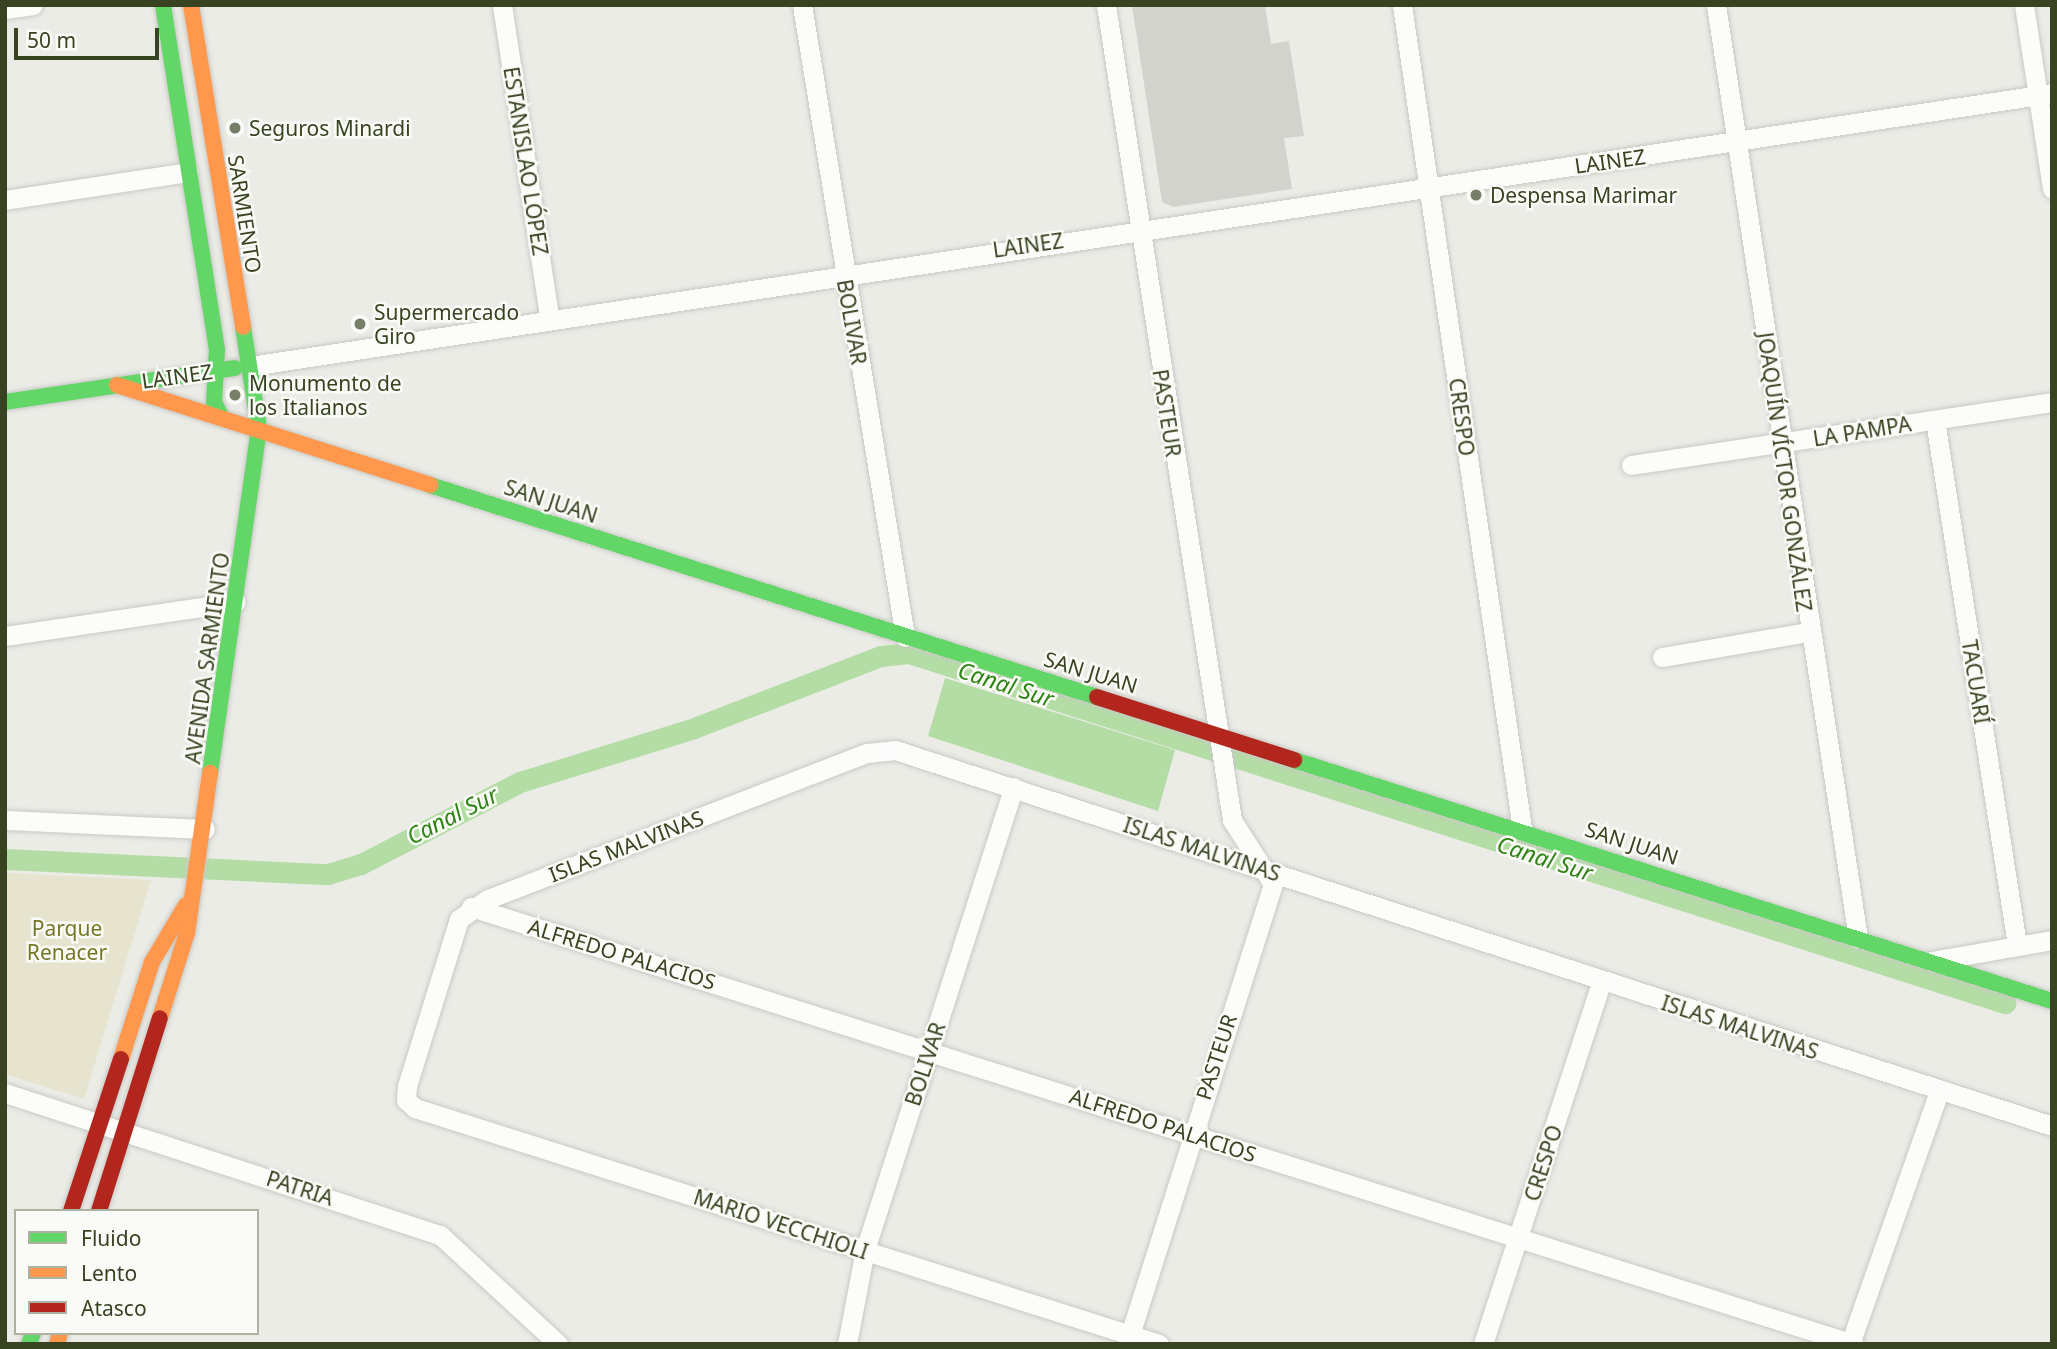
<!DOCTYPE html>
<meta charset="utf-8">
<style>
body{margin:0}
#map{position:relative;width:2057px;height:1349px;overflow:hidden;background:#ecece7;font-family:"Noto Sans",sans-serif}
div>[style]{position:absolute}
.green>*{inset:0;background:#e6e4cf}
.water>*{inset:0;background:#b4dda5}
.canal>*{height:21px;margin:-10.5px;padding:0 10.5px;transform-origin:10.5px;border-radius:10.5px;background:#b4dda5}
.building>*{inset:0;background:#d3d3ce}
.roads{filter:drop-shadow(0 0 2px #c8c9c4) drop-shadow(0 0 2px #c8c9c4)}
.street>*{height:19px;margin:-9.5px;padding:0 9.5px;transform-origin:9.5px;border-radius:9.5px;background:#fcfcfb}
.fast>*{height:16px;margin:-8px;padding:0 8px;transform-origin:8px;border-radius:8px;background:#63d668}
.slow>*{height:16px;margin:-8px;padding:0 8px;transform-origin:8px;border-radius:8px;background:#ff974d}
.jam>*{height:16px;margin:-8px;padding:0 8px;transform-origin:8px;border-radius:8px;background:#b3261e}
.dots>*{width:19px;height:19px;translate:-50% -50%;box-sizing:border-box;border:4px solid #fafbf6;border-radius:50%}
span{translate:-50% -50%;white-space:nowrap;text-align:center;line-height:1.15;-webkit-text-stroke:5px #fafbf6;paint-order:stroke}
.poi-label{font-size:21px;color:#384322}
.left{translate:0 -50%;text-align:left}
.street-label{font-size:21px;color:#384322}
.park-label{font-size:21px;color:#787727}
.water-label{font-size:23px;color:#2f8416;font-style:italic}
.frame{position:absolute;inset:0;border:7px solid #384322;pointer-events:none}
.legend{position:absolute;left:14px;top:1209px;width:245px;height:126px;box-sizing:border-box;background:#fafbf6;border:2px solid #acb1a1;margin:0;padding:9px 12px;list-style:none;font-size:21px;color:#384322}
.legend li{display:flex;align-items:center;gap:14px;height:35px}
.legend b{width:35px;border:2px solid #acb1a1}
.scale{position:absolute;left:14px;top:28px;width:145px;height:32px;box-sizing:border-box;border:4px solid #384322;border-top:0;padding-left:9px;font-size:21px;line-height:24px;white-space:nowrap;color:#384322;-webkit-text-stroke:5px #fafbf6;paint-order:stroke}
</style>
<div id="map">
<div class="green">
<i style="clip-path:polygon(5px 873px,151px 880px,84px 1099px,5px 1074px)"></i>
</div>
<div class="water">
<i style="clip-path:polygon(945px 678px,1175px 750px,1158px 811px,928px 736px)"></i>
</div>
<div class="canal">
<i style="left:5px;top:859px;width:323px;rotate:2.7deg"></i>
<i style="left:328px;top:874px;width:34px;rotate:-17deg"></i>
<i style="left:361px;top:864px;width:179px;rotate:-27.3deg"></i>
<i style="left:520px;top:782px;width:182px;rotate:-17.2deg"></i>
<i style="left:694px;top:728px;width:200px;rotate:-21.1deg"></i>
<i style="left:881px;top:656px;width:28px;rotate:-6deg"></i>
<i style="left:909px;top:653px;width:1151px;rotate:17.71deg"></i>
</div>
<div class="building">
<i style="clip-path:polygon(1132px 5px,1265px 5px,1271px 44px,1289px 41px,1304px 136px,1284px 138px,1292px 189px,1173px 207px,1162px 202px)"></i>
</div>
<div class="roads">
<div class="street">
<i style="left:502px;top:5px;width:315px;rotate:81.4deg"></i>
<i style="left:802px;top:5px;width:640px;rotate:80.74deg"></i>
<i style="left:1106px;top:5px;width:825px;rotate:81.21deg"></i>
<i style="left:1232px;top:820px;width:76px;rotate:57.4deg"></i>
<i style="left:1273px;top:884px;width:483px;rotate:107.6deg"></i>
<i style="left:1402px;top:5px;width:833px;rotate:81.71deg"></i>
<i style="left:1716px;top:5px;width:944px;rotate:81.35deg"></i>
<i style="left:2024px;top:5px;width:186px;rotate:81.3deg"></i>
<i style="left:5px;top:9px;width:28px;rotate:-8deg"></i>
<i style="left:5px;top:200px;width:185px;rotate:-8.7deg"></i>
<i style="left:250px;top:366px;width:1823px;rotate:-8.61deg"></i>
<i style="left:1935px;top:420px;width:531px;rotate:81.12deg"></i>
<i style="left:1631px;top:465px;width:426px;rotate:-8.5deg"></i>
<i style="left:5px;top:636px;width:233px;rotate:-8.4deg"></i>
<i style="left:1662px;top:657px;width:148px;rotate:-9.7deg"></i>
<i style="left:5px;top:820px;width:200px;rotate:2.6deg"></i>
<i style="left:471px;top:907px;width:1450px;rotate:17.54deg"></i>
<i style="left:1932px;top:961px;width:122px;rotate:-9.9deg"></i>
<i style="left:5px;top:1093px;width:458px;rotate:18.1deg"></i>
<i style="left:440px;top:1235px;width:161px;rotate:42.7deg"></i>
<i style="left:847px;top:1344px;width:96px;rotate:-79.2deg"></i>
<i style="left:865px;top:1250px;width:486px;rotate:-72.2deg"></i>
<i style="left:1159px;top:1344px;width:781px;rotate:-162.4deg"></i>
<i style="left:415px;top:1108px;width:12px;rotate:-138deg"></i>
<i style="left:406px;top:1100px;width:14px;rotate:-86deg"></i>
<i style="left:407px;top:1086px;width:175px;rotate:-72.7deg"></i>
<i style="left:459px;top:919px;width:35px;rotate:-35deg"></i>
<i style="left:488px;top:899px;width:406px;rotate:-21.1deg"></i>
<i style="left:867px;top:753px;width:28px;rotate:-6deg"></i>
<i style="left:895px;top:750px;width:1217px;rotate:18deg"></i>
<i style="left:1483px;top:1344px;width:381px;rotate:-71.9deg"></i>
<i style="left:1850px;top:1344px;width:268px;rotate:-70.6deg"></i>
</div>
<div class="fast">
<i style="left:163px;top:5px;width:348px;rotate:81.1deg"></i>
<i style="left:217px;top:349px;width:53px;rotate:93.2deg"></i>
<i style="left:214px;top:402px;width:18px;rotate:63deg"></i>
<i style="left:5px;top:402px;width:232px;rotate:-8.4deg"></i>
<i style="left:430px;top:485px;width:700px;rotate:17.63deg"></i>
<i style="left:1294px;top:760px;width:795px;rotate:17.64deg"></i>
<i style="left:210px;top:773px;width:347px;rotate:-81.9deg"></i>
<i style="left:259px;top:429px;width:103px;rotate:-98.9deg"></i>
<i style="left:29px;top:1344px;width:12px;rotate:-70deg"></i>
</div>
<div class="slow">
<i style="left:191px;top:5px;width:326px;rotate:80.8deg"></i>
<i style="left:117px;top:385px;width:329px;rotate:17.7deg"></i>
<i style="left:160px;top:1018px;width:89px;rotate:-72.4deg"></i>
<i style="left:187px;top:933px;width:162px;rotate:-81.8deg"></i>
<i style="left:121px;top:1059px;width:102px;rotate:-72.3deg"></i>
<i style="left:152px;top:962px;width:66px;rotate:-59.2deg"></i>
<i style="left:57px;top:1344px;width:11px;rotate:-75deg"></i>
</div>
<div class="jam">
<i style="left:1097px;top:697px;width:207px;rotate:17.7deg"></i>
<i style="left:71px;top:1211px;width:160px;rotate:-71.8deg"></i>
<i style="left:99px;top:1211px;width:202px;rotate:-72.5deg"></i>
</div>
</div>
<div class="dots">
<i style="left:235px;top:128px;background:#777e67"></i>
<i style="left:1476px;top:195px;background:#777e67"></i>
<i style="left:360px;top:324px;background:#777e67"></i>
<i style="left:235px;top:395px;background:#777e67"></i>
</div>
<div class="poi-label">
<span class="left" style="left:249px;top:128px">Seguros Minardi</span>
<span class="left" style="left:1490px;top:195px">Despensa Marimar</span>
<span class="left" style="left:374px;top:324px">Supermercado<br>Giro</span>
<span class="left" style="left:249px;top:395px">Monumento de<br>los Italianos</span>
</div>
<div class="street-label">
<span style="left:526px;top:161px;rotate:81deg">ESTANISLAO LÓPEZ</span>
<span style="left:1610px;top:161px;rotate:-8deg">LAINEZ</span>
<span style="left:245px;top:214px;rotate:81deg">SARMIENTO</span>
<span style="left:1028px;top:245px;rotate:-8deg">LAINEZ</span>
<span style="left:852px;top:322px;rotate:80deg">BOLIVAR</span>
<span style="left:177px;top:376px;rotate:-8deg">LAINEZ</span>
<span style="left:1167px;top:413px;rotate:81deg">PASTEUR</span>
<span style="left:1462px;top:417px;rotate:82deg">CRESPO</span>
<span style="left:1862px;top:431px;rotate:-9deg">LA PAMPA</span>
<span style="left:1785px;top:472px;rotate:82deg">JOAQUÍN VÍCTOR GONZÁLEZ</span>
<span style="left:551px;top:501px;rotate:18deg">SAN JUAN</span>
<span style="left:207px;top:658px;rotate:-82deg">AVENIDA SARMIENTO</span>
<span style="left:1091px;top:672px;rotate:17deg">SAN JUAN</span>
<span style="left:1976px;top:682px;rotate:81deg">TACUARÍ</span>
<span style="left:1632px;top:843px;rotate:18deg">SAN JUAN</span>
<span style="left:626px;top:846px;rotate:-21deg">ISLAS MALVINAS</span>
<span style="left:1202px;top:849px;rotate:18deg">ISLAS MALVINAS</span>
<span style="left:622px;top:954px;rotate:17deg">ALFREDO PALACIOS</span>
<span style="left:1740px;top:1027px;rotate:18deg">ISLAS MALVINAS</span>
<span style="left:1216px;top:1057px;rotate:-72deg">PASTEUR</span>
<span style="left:925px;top:1064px;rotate:-72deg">BOLIVAR</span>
<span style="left:1163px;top:1125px;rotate:18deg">ALFREDO PALACIOS</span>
<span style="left:1543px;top:1163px;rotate:-72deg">CRESPO</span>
<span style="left:300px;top:1188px;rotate:18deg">PATRIA</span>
<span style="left:781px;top:1224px;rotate:18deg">MARIO VECCHIOLI</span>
</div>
<div class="park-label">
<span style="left:67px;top:940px">Parque<br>Renacer</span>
</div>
<div class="water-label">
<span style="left:1006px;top:684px;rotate:18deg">Canal Sur</span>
<span style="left:452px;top:815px;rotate:-27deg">Canal Sur</span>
<span style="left:1545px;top:858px;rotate:18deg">Canal Sur</span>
</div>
<div class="frame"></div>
<ul class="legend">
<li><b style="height:9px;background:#63d668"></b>Fluido</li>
<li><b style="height:9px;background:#ff974d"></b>Lento</li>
<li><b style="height:9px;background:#b3261e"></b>Atasco</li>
</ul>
<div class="scale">50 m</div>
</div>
